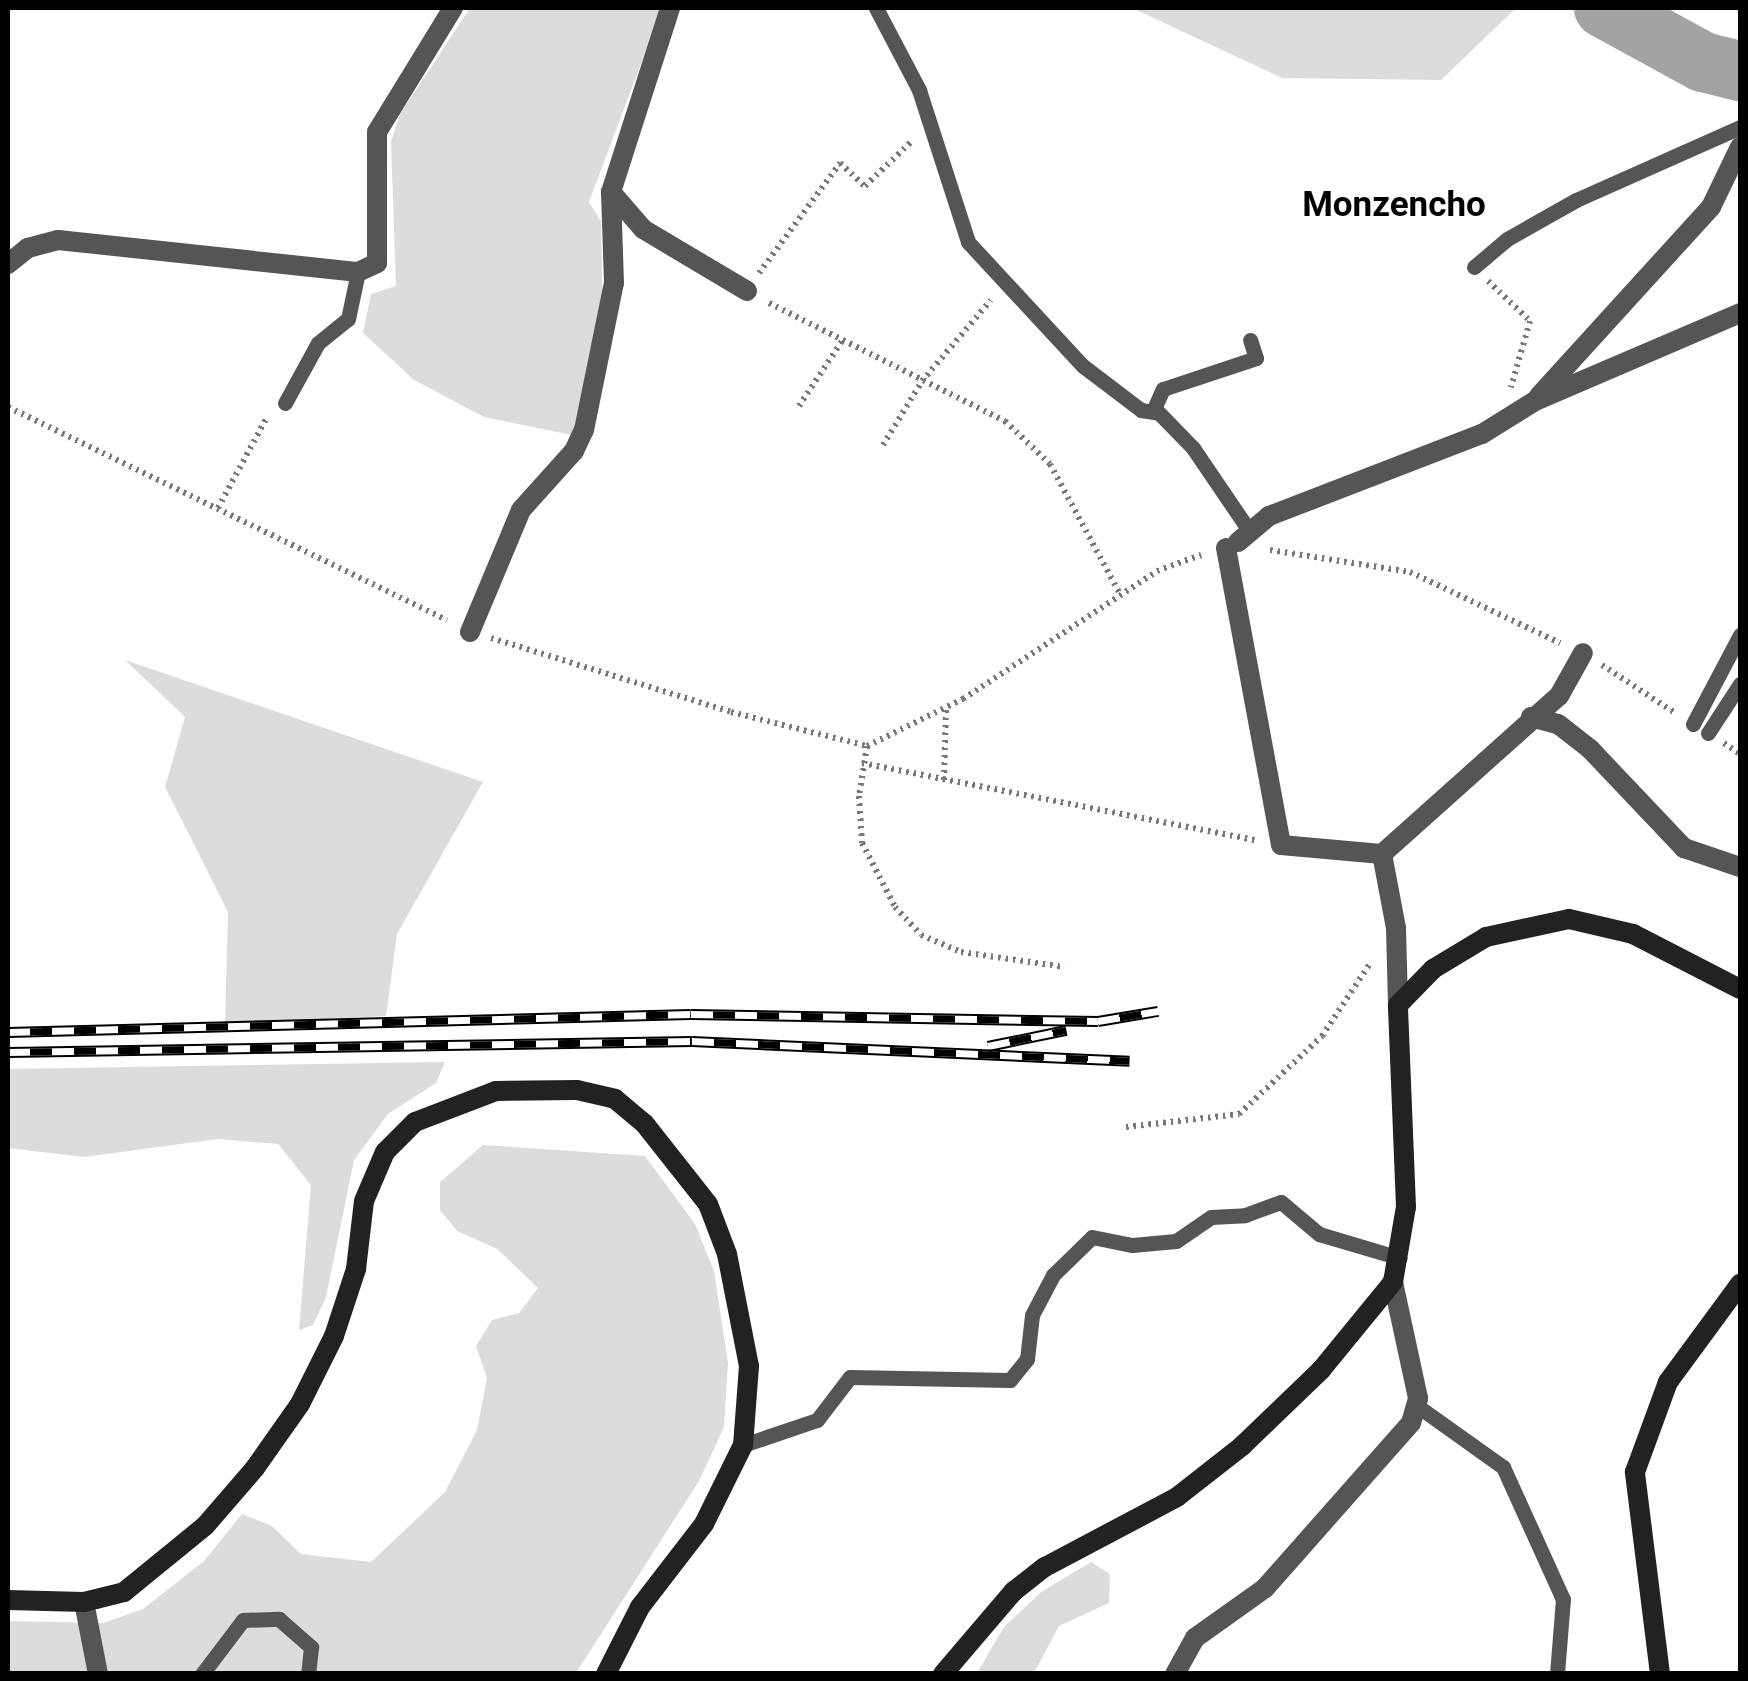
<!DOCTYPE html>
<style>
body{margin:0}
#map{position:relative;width:1748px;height:1681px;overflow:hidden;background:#fff;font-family:Roboto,sans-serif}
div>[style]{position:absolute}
.green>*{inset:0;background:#dcdcdc}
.river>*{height:60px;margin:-30px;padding:0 30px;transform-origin:30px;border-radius:30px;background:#a3a3a3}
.path>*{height:6px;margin-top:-3px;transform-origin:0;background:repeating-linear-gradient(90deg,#777 0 2.5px,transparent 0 7.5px)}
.lane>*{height:15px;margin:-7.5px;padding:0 7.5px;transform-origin:7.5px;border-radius:7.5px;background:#555}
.street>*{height:20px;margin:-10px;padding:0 10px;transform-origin:10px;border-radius:10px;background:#555}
.secondary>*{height:20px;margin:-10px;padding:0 10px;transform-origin:10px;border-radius:10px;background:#222}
.rail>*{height:11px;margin-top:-5.5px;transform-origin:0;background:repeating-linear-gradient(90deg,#fff 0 22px,#000 0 44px);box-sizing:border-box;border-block:2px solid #000}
span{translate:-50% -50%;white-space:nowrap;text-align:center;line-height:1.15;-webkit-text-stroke:8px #fff;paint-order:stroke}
.neighbourhood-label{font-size:35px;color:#000;font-weight:700}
.frame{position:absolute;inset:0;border:10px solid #000;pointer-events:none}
</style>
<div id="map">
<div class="green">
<i style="clip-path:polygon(470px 8px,662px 8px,589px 202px,601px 221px,603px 321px,577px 436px,484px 417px,414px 380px,363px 333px,371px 294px,396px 286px,391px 142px,400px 114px)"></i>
<i style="clip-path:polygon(1132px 8px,1516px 8px,1441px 80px,1282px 78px)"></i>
<i style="clip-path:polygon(125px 660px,483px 782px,397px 934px,386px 1016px,225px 1024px,228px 912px,165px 787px,185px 717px)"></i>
<i style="clip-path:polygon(445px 1062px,436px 1083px,388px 1114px,354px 1160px,326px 1297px,313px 1325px,299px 1330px,311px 1185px,278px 1144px,218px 1139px,84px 1157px,8px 1148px,8px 1069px)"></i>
<i style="clip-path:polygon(483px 1145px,645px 1156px,695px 1224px,714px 1271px,728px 1363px,724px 1427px,699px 1481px,576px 1673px,8px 1674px,8px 1621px,103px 1623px,143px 1609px,204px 1561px,242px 1514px,272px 1526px,301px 1554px,371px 1562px,445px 1492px,477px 1430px,487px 1378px,476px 1346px,492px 1320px,519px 1313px,538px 1288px,497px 1249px,457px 1231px,440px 1210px,440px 1182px)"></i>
<i style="clip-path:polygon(1091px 1562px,1110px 1574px,1109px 1603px,1059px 1626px,1034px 1673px,977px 1673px,1004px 1627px,1041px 1592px)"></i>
</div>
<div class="river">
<i style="left:1604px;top:8px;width:113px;rotate:28.6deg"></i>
<i style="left:1703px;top:62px;width:38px;rotate:14deg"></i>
</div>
<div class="path">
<i style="left:759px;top:273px;width:137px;rotate:-53.6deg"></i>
<i style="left:840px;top:163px;width:34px;rotate:43deg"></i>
<i style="left:865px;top:186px;width:66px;rotate:-43.8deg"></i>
<i style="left:1488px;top:281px;width:58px;rotate:43.6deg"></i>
<i style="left:1530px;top:321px;width:69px;rotate:106.1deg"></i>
<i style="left:769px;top:303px;width:264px;rotate:26.6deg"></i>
<i style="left:1005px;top:421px;width:62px;rotate:43.7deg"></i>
<i style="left:1050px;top:464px;width:148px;rotate:61.7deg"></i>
<i style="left:799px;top:406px;width:78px;rotate:-56.5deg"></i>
<i style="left:8px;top:407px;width:488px;rotate:25.9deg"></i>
<i style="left:883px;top:445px;width:75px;rotate:-58.6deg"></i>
<i style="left:922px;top:381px;width:106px;rotate:-49.6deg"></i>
<i style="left:218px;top:508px;width:103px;rotate:-61.7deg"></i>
<i style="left:1270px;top:550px;width:142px;rotate:8.9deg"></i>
<i style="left:1410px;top:572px;width:166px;rotate:25.3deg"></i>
<i style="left:491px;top:638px;width:251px;rotate:17.1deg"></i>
<i style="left:731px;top:712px;width:140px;rotate:14deg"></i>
<i style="left:867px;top:746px;width:107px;rotate:-26.1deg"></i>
<i style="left:963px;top:699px;width:232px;rotate:-33.4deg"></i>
<i style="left:1157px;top:571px;width:47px;rotate:-20deg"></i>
<i style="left:1602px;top:665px;width:87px;rotate:33.3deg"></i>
<i style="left:1724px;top:743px;width:19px;rotate:35deg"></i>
<i style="left:867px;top:746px;width:51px;rotate:99.1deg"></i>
<i style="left:859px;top:796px;width:47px;rotate:86.3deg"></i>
<i style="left:862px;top:843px;width:72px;rotate:62.7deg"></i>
<i style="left:895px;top:907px;width:38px;rotate:47deg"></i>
<i style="left:921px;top:935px;width:43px;rotate:23deg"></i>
<i style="left:961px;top:952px;width:105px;rotate:8.2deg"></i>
<i style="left:862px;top:763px;width:400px;rotate:11.1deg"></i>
<i style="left:944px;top:780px;width:72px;rotate:-88.4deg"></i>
<i style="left:1126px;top:1127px;width:114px;rotate:-6.6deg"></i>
<i style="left:1239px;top:1114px;width:114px;rotate:-43.2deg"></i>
<i style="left:1322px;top:1036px;width:89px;rotate:-56.5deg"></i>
</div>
<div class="lane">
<i style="left:876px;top:8px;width:93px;rotate:62.3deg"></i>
<i style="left:919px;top:90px;width:160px;rotate:72.1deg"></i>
<i style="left:968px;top:242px;width:169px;rotate:47.2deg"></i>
<i style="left:1083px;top:366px;width:73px;rotate:37.2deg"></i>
<i style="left:1141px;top:410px;width:18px;rotate:9deg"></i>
<i style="left:1159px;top:413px;width:49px;rotate:45.8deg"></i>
<i style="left:1193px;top:448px;width:102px;rotate:55.8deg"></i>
<i style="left:1474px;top:267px;width:43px;rotate:-40.3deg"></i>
<i style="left:1507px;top:239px;width:79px;rotate:-29.5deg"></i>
<i style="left:1576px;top:200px;width:180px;rotate:-24deg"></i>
<i style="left:285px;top:403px;width:68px;rotate:-61.2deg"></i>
<i style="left:318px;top:343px;width:38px;rotate:-39deg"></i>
<i style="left:348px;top:319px;width:48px;rotate:-78deg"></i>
<i style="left:1153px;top:411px;width:24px;rotate:-66deg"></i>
<i style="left:1163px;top:389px;width:98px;rotate:-18.4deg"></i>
<i style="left:1256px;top:358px;width:19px;rotate:-108deg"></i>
<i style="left:1693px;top:724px;width:101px;rotate:-62.2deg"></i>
<i style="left:1708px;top:733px;width:59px;rotate:-56.9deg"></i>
<i style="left:1416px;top:1405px;width:107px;rotate:35.5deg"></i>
<i style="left:1503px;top:1467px;width:145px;rotate:65.6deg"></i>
<i style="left:1563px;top:1599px;width:75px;rotate:94.6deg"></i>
<i style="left:743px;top:1445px;width:78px;rotate:-18.7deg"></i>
<i style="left:817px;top:1420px;width:54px;rotate:-52.5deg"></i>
<i style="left:850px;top:1377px;width:160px;rotate:1.1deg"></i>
<i style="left:1010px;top:1380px;width:27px;rotate:-51deg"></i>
<i style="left:1027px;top:1359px;width:44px;rotate:-83.5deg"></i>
<i style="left:1032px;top:1315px;width:45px;rotate:-62.3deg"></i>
<i style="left:1053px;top:1275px;width:54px;rotate:-44.3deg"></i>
<i style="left:1092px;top:1237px;width:41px;rotate:11.3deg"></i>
<i style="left:1132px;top:1245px;width:44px;rotate:-5.2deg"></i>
<i style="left:1176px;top:1241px;width:42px;rotate:-34.4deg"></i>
<i style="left:1211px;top:1217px;width:34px;rotate:-3deg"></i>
<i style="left:1245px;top:1215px;width:38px;rotate:-20deg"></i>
<i style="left:1281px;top:1202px;width:50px;rotate:40.1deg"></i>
<i style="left:1319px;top:1234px;width:84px;rotate:16.5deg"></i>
<i style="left:202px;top:1674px;width:68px;rotate:-52.8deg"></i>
<i style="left:243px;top:1620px;width:36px;rotate:-2deg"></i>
<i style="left:279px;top:1619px;width:43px;rotate:41.2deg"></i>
<i style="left:311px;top:1647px;width:27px;rotate:96deg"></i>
</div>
<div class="street">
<i style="left:611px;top:192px;width:49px;rotate:49.1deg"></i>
<i style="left:643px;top:229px;width:121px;rotate:30.8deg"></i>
<i style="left:8px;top:264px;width:26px;rotate:-39deg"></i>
<i style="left:28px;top:248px;width:31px;rotate:-15deg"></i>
<i style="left:58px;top:240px;width:302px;rotate:6.1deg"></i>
<i style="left:358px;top:272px;width:21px;rotate:-25deg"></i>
<i style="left:377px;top:263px;width:131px;rotate:-90deg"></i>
<i style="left:377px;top:132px;width:145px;rotate:-58.5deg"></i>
<i style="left:1539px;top:396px;width:256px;rotate:-47.7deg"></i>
<i style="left:1711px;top:207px;width:67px;rotate:-64.2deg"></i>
<i style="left:1238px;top:542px;width:40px;rotate:-40deg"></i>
<i style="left:1269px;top:516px;width:228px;rotate:-21.1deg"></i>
<i style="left:1482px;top:434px;width:62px;rotate:-31.9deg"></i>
<i style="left:1535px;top:401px;width:223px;rotate:-23.2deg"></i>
<i style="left:1226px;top:548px;width:302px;rotate:79.5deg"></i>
<i style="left:1281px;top:845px;width:101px;rotate:5.1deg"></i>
<i style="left:1382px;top:854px;width:75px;rotate:79.3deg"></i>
<i style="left:1396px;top:928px;width:77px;rotate:88.5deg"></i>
<i style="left:470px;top:632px;width:132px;rotate:-67.3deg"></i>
<i style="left:521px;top:510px;width:79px;rotate:-48.1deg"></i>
<i style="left:574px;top:451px;width:23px;rotate:-65deg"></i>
<i style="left:584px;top:430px;width:150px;rotate:-78.5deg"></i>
<i style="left:614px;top:283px;width:91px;rotate:-91.9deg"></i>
<i style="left:611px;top:192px;width:193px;rotate:-72.2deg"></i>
<i style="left:1531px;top:717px;width:28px;rotate:15deg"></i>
<i style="left:1558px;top:724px;width:41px;rotate:38deg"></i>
<i style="left:1590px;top:749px;width:137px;rotate:46.5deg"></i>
<i style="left:1684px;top:848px;width:59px;rotate:18.7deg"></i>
<i style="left:1382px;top:854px;width:237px;rotate:-41.8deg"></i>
<i style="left:1559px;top:696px;width:49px;rotate:-60.8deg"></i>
<i style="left:84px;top:1602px;width:73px;rotate:79deg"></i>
<i style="left:1175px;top:1674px;width:41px;rotate:-60.9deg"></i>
<i style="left:1195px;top:1638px;width:86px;rotate:-35.5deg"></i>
<i style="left:1265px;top:1588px;width:220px;rotate:-48.5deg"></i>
<i style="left:1411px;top:1423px;width:26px;rotate:-74deg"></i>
<i style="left:1418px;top:1398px;width:119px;rotate:-102.2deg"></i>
</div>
<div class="secondary">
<i style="left:8px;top:1600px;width:76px;rotate:1.5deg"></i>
<i style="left:84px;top:1602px;width:41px;rotate:-14deg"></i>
<i style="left:124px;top:1592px;width:104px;rotate:-39.2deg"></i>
<i style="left:205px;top:1526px;width:77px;rotate:-49.2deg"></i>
<i style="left:255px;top:1468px;width:78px;rotate:-54.9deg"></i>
<i style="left:300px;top:1404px;width:76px;rotate:-63.4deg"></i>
<i style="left:334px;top:1336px;width:71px;rotate:-71.8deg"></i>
<i style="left:356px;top:1269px;width:68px;rotate:-83.3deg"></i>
<i style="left:364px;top:1201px;width:53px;rotate:-66.8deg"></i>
<i style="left:385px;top:1152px;width:42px;rotate:-45deg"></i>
<i style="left:415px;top:1122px;width:87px;rotate:-20.9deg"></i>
<i style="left:496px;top:1091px;width:81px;rotate:-0.7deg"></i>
<i style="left:577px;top:1090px;width:39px;rotate:13deg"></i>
<i style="left:615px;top:1099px;width:38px;rotate:40deg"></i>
<i style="left:644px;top:1123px;width:103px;rotate:51.7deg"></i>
<i style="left:708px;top:1204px;width:53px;rotate:69.2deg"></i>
<i style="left:727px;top:1254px;width:114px;rotate:78.9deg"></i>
<i style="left:749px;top:1366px;width:79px;rotate:94.3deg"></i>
<i style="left:743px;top:1445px;width:88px;rotate:116.3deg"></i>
<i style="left:704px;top:1524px;width:105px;rotate:127.6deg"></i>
<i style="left:640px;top:1607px;width:75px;rotate:116.9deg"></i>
<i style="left:943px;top:1674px;width:109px;rotate:-49.5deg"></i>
<i style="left:1014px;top:1591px;width:39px;rotate:-38deg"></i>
<i style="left:1045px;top:1567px;width:149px;rotate:-27.9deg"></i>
<i style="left:1177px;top:1497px;width:83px;rotate:-38.1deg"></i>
<i style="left:1242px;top:1446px;width:110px;rotate:-43.9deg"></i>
<i style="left:1321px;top:1370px;width:114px;rotate:-50.7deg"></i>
<i style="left:1393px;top:1282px;width:76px;rotate:-80.2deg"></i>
<i style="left:1406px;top:1207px;width:202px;rotate:-92.3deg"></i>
<i style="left:1398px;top:1005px;width:50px;rotate:-45.8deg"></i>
<i style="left:1433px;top:969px;width:62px;rotate:-31.1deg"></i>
<i style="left:1486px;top:937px;width:85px;rotate:-12.2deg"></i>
<i style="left:1569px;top:919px;width:66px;rotate:13.2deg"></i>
<i style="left:1633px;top:934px;width:120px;rotate:27.2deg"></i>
<i style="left:1660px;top:1674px;width:204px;rotate:-97.1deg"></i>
<i style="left:1635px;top:1472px;width:96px;rotate:-69.9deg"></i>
<i style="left:1668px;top:1382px;width:122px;rotate:-53.7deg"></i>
</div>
<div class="rail">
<i style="left:8px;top:1032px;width:683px;rotate:-1.51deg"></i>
<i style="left:691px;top:1014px;width:407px;rotate:1deg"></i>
<i style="left:1098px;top:1021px;width:61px;rotate:-9.5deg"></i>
<i style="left:988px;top:1046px;width:80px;rotate:-11.6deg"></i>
<i style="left:8px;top:1052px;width:684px;rotate:-0.92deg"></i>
<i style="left:692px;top:1041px;width:438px;rotate:2.6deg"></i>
</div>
<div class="neighbourhood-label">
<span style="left:1394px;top:205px">Monzencho</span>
</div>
<div class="frame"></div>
</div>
